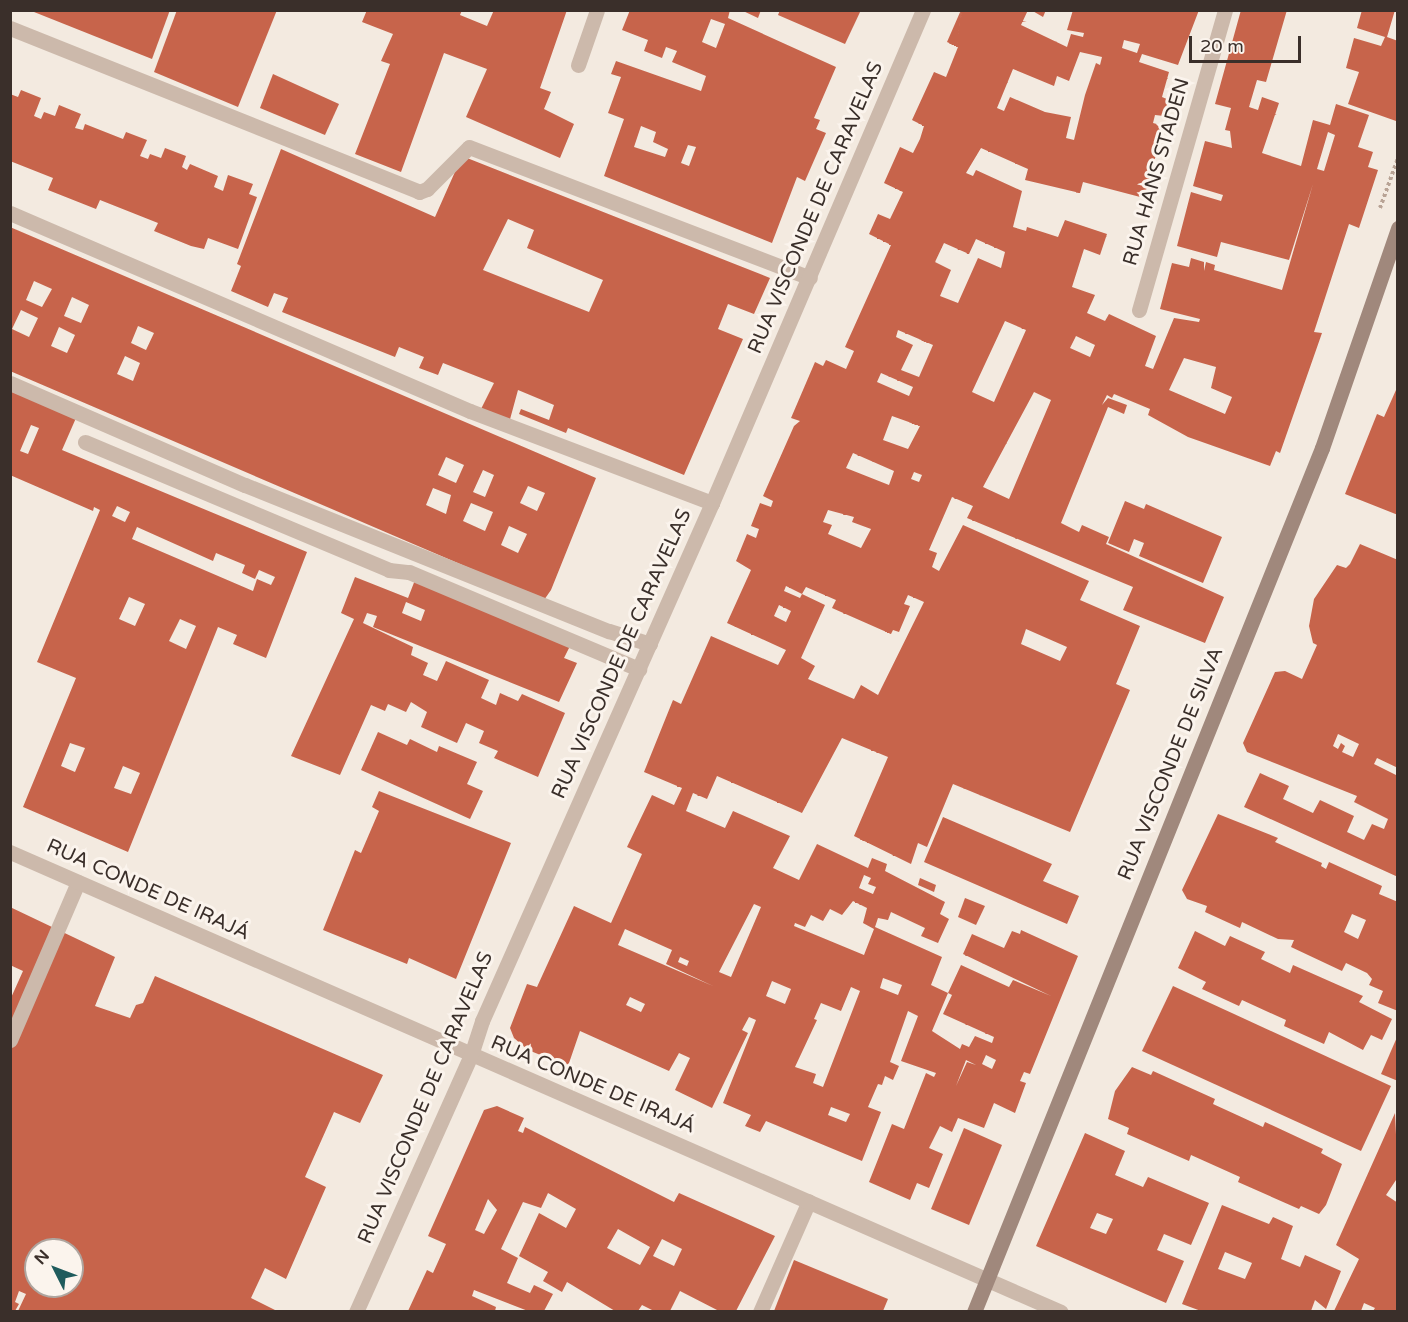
<!DOCTYPE html>
<meta charset="utf-8">
<style>
body{margin:0}
#map{position:relative;width:1408px;height:1322px;overflow:hidden;background:#f3eae0;font-family:"Varela Round",sans-serif}
div>[style]{position:absolute}
.building>*{inset:0;background:#c7644b}
.path>*{height:4px;margin-top:-2px;transform-origin:0;background:repeating-linear-gradient(90deg,#b8a395 0 3px,transparent 0 6px)}
.service>*{height:15px;margin:-7.5px;padding:0 7.5px;transform-origin:7.5px;border-radius:7.5px;background:#ccb9ab}
.minor>*{height:15px;margin:-7.5px;padding:0 7.5px;transform-origin:7.5px;border-radius:7.5px;background:#ccb9ab}
.secondary>*{height:15px;margin:-7.5px;padding:0 7.5px;transform-origin:7.5px;border-radius:7.5px;background:#a0887c}
span{translate:-50% -50%;white-space:nowrap;text-align:center;line-height:1.15;-webkit-text-stroke:6px #fbf4ed;paint-order:stroke}
.street-label{font-size:20px;color:#3a2f2a}
.frame{position:absolute;inset:0;border:12px solid #3a2f2a;pointer-events:none}
.north{position:absolute;left:24px;top:1238px;width:60px;height:60px;box-sizing:border-box;background:#fbf4ed;border:2px solid #aea59f;border-radius:50%;rotate:312deg;font-size:16px;font-weight:700;line-height:24px;text-align:center;color:#3a2f2a}
.north::after{content:'';display:block;margin:auto;width:21px;height:27px;background:#1f5b5c;clip-path:polygon(50% 0,100% 100%,50% 72%,0 100%)}
.scale{position:absolute;left:1189px;top:36px;width:112px;height:27px;box-sizing:border-box;border:3px solid #3a2f2a;border-top:0;padding-left:8px;font-size:18px;line-height:21px;white-space:nowrap;color:#3a2f2a;-webkit-text-stroke:4px #fbf4ed;paint-order:stroke}
</style>
<div id="map">
<div class="building">
<i style="clip-path:polygon(29px 10px,170px 10px,152px 59px)"></i>
<i style="clip-path:polygon(177px 10px,277px 10px,238px 107px,154px 72px)"></i>
<i style="clip-path:polygon(367px 10px,462px 10px,460px 15px,487px 26px,494px 10px,567px 10px,540px 88px,551px 92px,544px 109px,574px 124px,560px 158px,466px 117px,487px 69px,444px 53px,401px 172px,355px 154px,390px 64px,381px 61px,393px 34px,362px 22px)"></i>
<i style="clip-path:polygon(evenodd,630px 10px,730px 10px,728px 18px,836px 67px,814px 118px,820px 120px,816px 129px,826px 133px,805px 181px,797px 177px,772px 243px,604px 176px,624px 119px,608px 113px,621px 77px,611px 74px,616px 61px,701px 91px,706px 76px,672px 62px,677px 51px,666px 47px,662px 58px,644px 51px,648px 40px,622px 30px,630px 10px,711px 19px,725px 24px,716px 48px,702px 42px,711px 19px,630px 10px,641px 126px,656px 132px,653px 142px,668px 149px,665px 157px,634px 147px,641px 126px,630px 10px,688px 145px,696px 147px,689px 166px,681px 163px,688px 145px)"></i>
<i style="clip-path:polygon(741px 10px,761px 10px,758px 18px)"></i>
<i style="clip-path:polygon(780px 10px,861px 10px,845px 44px,778px 15px)"></i>
<i style="clip-path:polygon(evenodd,961px 10px,1028px 10px,1021px 25px,1067px 47px,1071px 34px,1083px 37px,1084px 33px,1067px 30px,1073px 10px,1199px 10px,1178px 65px,1142px 54px,1139px 62px,1169px 72px,1162px 97px,1169px 100px,1164px 116px,1155px 115px,1153px 123px,1164px 126px,1144px 198px,1083px 182px,1080px 193px,1025px 180px,1028px 169px,981px 148px,966px 173px,973px 176px,976px 170px,1022px 191px,1013px 227px,1026px 231px,1027px 227px,1058px 237px,1065px 220px,1107px 234px,1100px 255px,1084px 249px,1072px 287px,1095px 295px,1087px 313px,1105px 321px,1109px 314px,1156px 336px,1145px 366px,1153px 369px,1174px 318px,1199px 322px,1200px 319px,1160px 309px,1172px 263px,1189px 267px,1191px 258px,1204px 262px,1204px 271px,1206px 262px,1215px 265px,1214px 270px,1282px 290px,1313px 184px,1289px 260px,1221px 242px,1217px 257px,1177px 246px,1191px 192px,1221px 201px,1223px 195px,1193px 186px,1205px 141px,1232px 148px,1230px 131px,1225px 130px,1231px 108px,1215px 104px,1241px 10px,1287px 10px,1266px 82px,1257px 80px,1249px 107px,1258px 110px,1262px 97px,1279px 103px,1262px 153px,1301px 166px,1313px 120px,1330px 125px,1336px 104px,1369px 115px,1358px 147px,1373px 152px,1368px 167px,1378px 170px,1359px 228px,1349px 224px,1314px 332px,1322px 333px,1280px 453px,1276px 451px,1270px 466px,1188px 437px,1148px 415px,1150px 409px,1114px 394px,1112px 398px,1107px 395px,1102px 405px,1108px 398px,1127px 405px,1124px 414px,1108px 407px,1061px 523px,1079px 532px,1082px 525px,1109px 537px,1106px 544px,1224px 597px,1205px 643px,1123px 610px,1133px 587px,967px 518px,973px 506px,952px 497px,929px 550px,937px 553px,932px 567px,939px 571px,963px 525px,1089px 581px,1080px 600px,1140px 626px,1116px 684px,1130px 690px,1070px 832px,953px 784px,927px 847px,918px 843px,911px 864px,854px 836px,888px 757px,842px 738px,802px 813px,717px 776px,707px 799px,693px 793px,686px 811px,725px 828px,733px 811px,790px 836px,773px 868px,799px 880px,817px 844px,868px 868px,872px 858px,887px 864px,885px 871px,945px 902px,940px 914px,949px 919px,938px 943px,921px 936px,925px 928px,891px 912px,888px 920px,878px 918px,875px 927px,942px 957px,931px 985px,948px 993px,961px 965px,1009px 987px,1013px 980px,1051px 996px,963px 954px,972px 934px,1004px 948px,1012px 931px,1020px 934px,1021px 930px,1078px 956px,1030px 1074px,1024px 1072px,1020px 1081px,1026px 1083px,1015px 1113px,994px 1103px,984px 1128px,958px 1118px,952px 1132px,940px 1126px,929px 1148px,943px 1154px,929px 1188px,917px 1183px,910px 1200px,869px 1182px,892px 1124px,904px 1129px,926px 1073px,934px 1077px,936px 1073px,901px 1061px,918px 1016px,908px 1011px,890px 1062px,899px 1066px,893px 1080px,885px 1076px,882px 1085px,878px 1084px,868px 1107px,881px 1112px,862px 1161px,766px 1121px,760px 1132px,745px 1126px,751px 1115px,723px 1103px,756px 1020px,749px 1017px,742px 1030px,748px 1033px,712px 1108px,675px 1090px,690px 1058px,679px 1053px,669px 1071px,580px 1031px,568px 1066px,528px 1050px,514px 1038px,510px 1028px,527px 984px,537px 987px,574px 906px,611px 923px,642px 854px,627px 847px,652px 795px,674px 805px,682px 788px,644px 772px,673px 700px,681px 704px,711px 636px,778px 665px,786px 650px,727px 623px,751px 570px,736px 561px,747px 534px,756px 538px,759px 529px,751px 526px,760px 503px,771px 507px,773px 501px,763px 496px,794px 426px,800px 421px,791px 418px,815px 362px,823px 366px,826px 360px,846px 369px,854px 351px,845px 347px,891px 245px,869px 234px,878px 214px,890px 219px,903px 192px,884px 183px,900px 147px,913px 153px,920px 139px,924px 126px,912px 120px,934px 72px,946px 77px,958px 47px,947px 42px,961px 10px,1124px 40px,1140px 44px,1137px 53px,1122px 48px,1124px 40px,961px 10px,1080px 52px,1102px 57px,1100px 65px,1096px 63px,1085px 95px,1074px 140px,1066px 138px,1071px 117px,1045px 112px,1010px 97px,1004px 111px,997px 108px,1013px 69px,1054px 86px,1057px 76px,1069px 81px,1080px 52px,961px 10px,1328px 132px,1335px 135px,1324px 171px,1317px 169px,1328px 132px,961px 10px,976px 239px,1005px 252px,1001px 268px,978px 258px,958px 303px,940px 296px,951px 270px,935px 262px,944px 243px,969px 254px,976px 239px,961px 10px,1005px 321px,1026px 330px,994px 402px,972px 392px,1005px 321px,961px 10px,898px 330px,933px 345px,919px 377px,901px 370px,913px 345px,896px 337px,898px 330px,961px 10px,1076px 336px,1095px 345px,1090px 357px,1070px 348px,1076px 336px,961px 10px,1184px 358px,1216px 367px,1211px 388px,1232px 397px,1225px 414px,1169px 390px,1184px 358px,961px 10px,881px 373px,913px 387px,909px 396px,877px 382px,881px 373px,961px 10px,1034px 392px,1051px 400px,1009px 499px,983px 487px,1034px 392px,961px 10px,892px 416px,920px 426px,908px 449px,883px 440px,892px 416px,961px 10px,853px 453px,894px 471px,889px 485px,846px 468px,853px 453px,961px 10px,914px 472px,922px 475px,919px 482px,911px 479px,914px 472px,961px 10px,828px 510px,854px 517px,852px 522px,871px 529px,861px 548px,828px 534px,832px 525px,823px 522px,828px 510px,961px 10px,786px 586px,802px 594px,800px 598px,784px 591px,786px 586px,961px 10px,806px 587px,836px 600px,832px 608px,891px 634px,893px 630px,899px 632px,910px 606px,904px 604px,908px 595px,924px 602px,878px 695px,861px 685px,854px 699px,808px 679px,815px 666px,801px 658px,825px 605px,802px 594px,806px 587px,961px 10px,779px 605px,791px 611px,786px 622px,774px 616px,779px 605px,961px 10px,1026px 629px,1067px 647px,1060px 661px,1021px 644px,1026px 629px,961px 10px,864px 875px,871px 878px,868px 884px,876px 887px,873px 894px,859px 888px,864px 875px,961px 10px,853px 901px,867px 908px,863px 923px,874px 929px,864px 955px,794px 926px,795px 923px,805px 927px,811px 915px,823px 921px,830px 909px,842px 915px,853px 901px,961px 10px,754px 904px,761px 907px,731px 977px,719px 972px,754px 904px,961px 10px,625px 929px,672px 950px,666px 964px,713px 986px,618px 945px,625px 929px,961px 10px,680px 957px,689px 961px,687px 966px,678px 962px,680px 957px,961px 10px,883px 978px,902px 985px,898px 995px,880px 988px,883px 978px,961px 10px,772px 981px,791px 989px,785px 1004px,766px 996px,772px 981px,961px 10px,851px 987px,860px 991px,823px 1087px,813px 1083px,816px 1074px,795px 1067px,817px 1020px,814px 1019px,821px 1003px,841px 1011px,851px 987px,961px 10px,948px 993px,952px 995px,943px 1014px,994px 1037px,992px 1043px,975px 1036px,969px 1047px,962px 1044px,960px 1049px,932px 1031px,948px 993px,961px 10px,630px 997px,645px 1004px,641px 1012px,626px 1005px,630px 997px,961px 10px,986px 1055px,996px 1060px,992px 1069px,982px 1064px,986px 1055px,961px 10px,966px 1060px,976px 1065px,967px 1062px,956px 1086px,966px 1060px,961px 10px,831px 1107px,850px 1114px,846px 1122px,828px 1115px,831px 1107px)"></i>
<i style="clip-path:polygon(1031px 10px,1046px 10px,1043px 17px)"></i>
<i style="clip-path:polygon(1362px 10px,1395px 10px,1387px 37px,1398px 41px,1396px 121px,1348px 104px,1359px 72px,1346px 68px,1354px 38px,1381px 46px,1385px 37px,1357px 28px)"></i>
<i style="clip-path:polygon(273px 74px,339px 104px,325px 135px,260px 108px)"></i>
<i style="clip-path:polygon(21px 90px,41px 98px,34px 116px,41px 119px,44px 112px,55px 116px,59px 105px,81px 114px,75px 128px,83px 130px,85px 124px,123px 139px,126px 132px,147px 140px,140px 156px,148px 159px,150px 154px,161px 158px,165px 148px,186px 156px,182px 167px,187px 170px,190px 164px,218px 176px,214px 187px,223px 191px,228px 175px,253px 184px,249px 194px,257px 197px,238px 249px,208px 238px,204px 249px,191px 246px,154px 231px,158px 223px,100px 200px,96px 209px,48px 190px,53px 178px,10px 161px,10px 94px,18px 97px)"></i>
<i style="clip-path:polygon(evenodd,281px 149px,435px 217px,462px 156px,770px 278px,754px 314px,728px 304px,718px 329px,743px 339px,684px 475px,568px 428px,566px 433px,519px 414px,521px 409px,549px 420px,554px 405px,518px 390px,509px 423px,480px 411px,494px 383px,443px 363px,438px 375px,419px 368px,424px 357px,399px 347px,395px 357px,282px 312px,288px 298px,274px 293px,268px 307px,231px 291px,241px 266px,237px 264px,281px 149px,508px 219px,534px 230px,527px 248px,603px 280px,589px 312px,483px 270px,508px 219px)"></i>
<i style="clip-path:polygon(evenodd,10px 227px,596px 478px,551px 590px,544px 600px,10px 371px,10px 227px,34px 281px,52px 289px,42px 307px,26px 300px,34px 281px,10px 227px,72px 297px,89px 305px,81px 323px,64px 316px,72px 297px,10px 227px,21px 310px,38px 318px,29px 337px,12px 329px,21px 310px,10px 227px,138px 326px,154px 333px,146px 350px,131px 343px,138px 326px,10px 227px,59px 327px,75px 335px,67px 353px,51px 346px,59px 327px,10px 227px,125px 356px,140px 363px,133px 381px,117px 374px,125px 356px,10px 227px,446px 457px,464px 465px,456px 483px,438px 475px,446px 457px,10px 227px,483px 470px,494px 475px,485px 497px,473px 492px,483px 470px,10px 227px,528px 486px,545px 493px,537px 511px,520px 503px,528px 486px,10px 227px,433px 488px,451px 495px,446px 514px,426px 505px,433px 488px,10px 227px,471px 503px,493px 512px,485px 531px,463px 521px,471px 503px,10px 227px,509px 526px,527px 534px,518px 553px,501px 545px,509px 526px)"></i>
<i style="clip-path:polygon(1396px 390px,1398px 391px,1398px 515px,1345px 494px,1377px 414px,1384px 417px)"></i>
<i style="clip-path:polygon(evenodd,10px 391px,76px 418px,62px 450px,307px 552px,266px 658px,233px 644px,237px 635px,218px 627px,128px 852px,23px 807px,76px 678px,37px 662px,100px 510px,94px 507px,93px 511px,10px 475px,10px 391px,31px 425px,39px 428px,28px 454px,20px 451px,31px 425px,10px 391px,117px 506px,130px 512px,125px 522px,112px 516px,117px 506px,10px 391px,137px 527px,213px 561px,216px 553px,245px 565px,242px 573px,255px 579px,259px 570px,275px 577px,271px 585px,257px 579px,253px 591px,132px 539px,137px 527px,10px 391px,129px 597px,145px 604px,135px 626px,119px 619px,129px 597px,10px 391px,180px 619px,196px 626px,186px 649px,169px 641px,180px 619px,10px 391px,70px 743px,85px 748px,75px 772px,61px 766px,70px 743px,10px 391px,123px 766px,140px 773px,131px 794px,114px 788px,123px 766px)"></i>
<i style="clip-path:polygon(1125px 501px,1144px 509px,1146px 504px,1222px 537px,1203px 583px,1139px 556px,1144px 543px,1134px 539px,1129px 552px,1108px 543px)"></i>
<i style="clip-path:polygon(evenodd,1360px 544px,1398px 560px,1398px 768px,1377px 758px,1374px 764px,1398px 776px,1398px 877px,1244px 807px,1260px 773px,1289px 786px,1283px 799px,1313px 813px,1320px 800px,1354px 816px,1347px 832px,1364px 840px,1372px 824px,1384px 829px,1388px 819px,1354px 802px,1357px 796px,1247px 752px,1243px 743px,1275px 672px,1285px 671px,1302px 679px,1317px 645px,1313px 643px,1309px 626px,1314px 599px,1337px 565px,1346px 568px,1350px 564px,1360px 544px,1338px 734px,1359px 744px,1353px 757px,1342px 752px,1345px 746px,1341px 743px,1338px 749px,1333px 746px,1338px 734px)"></i>
<i style="clip-path:polygon(evenodd,355px 577px,408px 598px,415px 580px,570px 646px,564px 658px,577px 663px,559px 702px,373px 627px,377px 616px,367px 613px,363px 623px,413px 647px,411px 655px,428px 663px,423px 675px,437px 681px,446px 661px,489px 680px,481px 698px,496px 705px,500px 693px,518px 701px,522px 694px,565px 713px,538px 777px,494px 758px,498px 751px,479px 743px,484px 731px,466px 723px,457px 743px,421px 727px,427px 712px,411px 702px,406px 712px,388px 704px,385px 711px,371px 705px,340px 775px,291px 756px,354px 619px,341px 613px,355px 577px,406px 602px,425px 610px,421px 621px,402px 613px,406px 602px)"></i>
<i style="clip-path:polygon(378px 732px,407px 745px,410px 739px,437px 752px,439px 746px,477px 762px,467px 784px,483px 791px,470px 819px,361px 770px)"></i>
<i style="clip-path:polygon(379px 791px,511px 843px,456px 979px,409px 958px,407px 964px,323px 930px,355px 850px,361px 853px,379px 811px,372px 807px)"></i>
<i style="clip-path:polygon(evenodd,1218px 814px,1278px 838px,1275px 842px,1322px 863px,1321px 866px,1326px 869px,1329px 862px,1382px 886px,1379px 894px,1398px 902px,1398px 1011px,1378px 1003px,1383px 991px,1369px 985px,1372px 979px,1367px 973px,1346px 963px,1342px 971px,1291px 947px,1294px 940px,1278px 939px,1242px 922px,1240px 928px,1205px 912px,1207px 906px,1187px 899px,1182px 890px,1218px 814px,1352px 914px,1366px 920px,1358px 939px,1344px 932px,1352px 914px)"></i>
<i style="clip-path:polygon(943px 817px,1052px 864px,1043px 881px,1079px 896px,1067px 924px,924px 862px)"></i>
<i style="clip-path:polygon(920px 878px,936px 885px,934px 892px,918px 885px)"></i>
<i style="clip-path:polygon(965px 898px,985px 906px,976px 925px,958px 917px)"></i>
<i style="clip-path:polygon(evenodd,10px 907px,115px 957px,95px 1006px,130px 1018px,136px 1005px,143px 1003px,155px 976px,383px 1075px,360px 1123px,334px 1112px,305px 1177px,326px 1187px,286px 1279px,265px 1268px,251px 1298px,277px 1311px,18px 1311px,26px 1294px,19px 1291px,15px 1302px,19px 1304px,15px 1311px,10px 1311px,10px 1000px,23px 971px,10px 965px,10px 907px,36px 1250px,72px 1250px,72px 1286px,36px 1286px,36px 1250px)"></i>
<i style="clip-path:polygon(1195px 931px,1225px 946px,1230px 936px,1265px 952px,1261px 959px,1290px 973px,1293px 965px,1363px 996px,1359px 1002px,1392px 1019px,1382px 1040px,1371px 1035px,1363px 1050px,1329px 1032px,1324px 1044px,1284px 1026px,1286px 1020px,1242px 1000px,1239px 1006px,1202px 989px,1206px 982px,1178px 968px)"></i>
<i style="clip-path:polygon(1173px 986px,1391px 1086px,1361px 1151px,1142px 1051px)"></i>
<i style="clip-path:polygon(1398px 1035px,1398px 1081px,1381px 1074px)"></i>
<i style="clip-path:polygon(1132px 1067px,1151px 1075px,1153px 1071px,1215px 1099px,1213px 1104px,1237px 1115px,1263px 1127px,1265px 1122px,1323px 1149px,1321px 1153px,1342px 1164px,1326px 1205px,1319px 1214px,1301px 1206px,1299px 1209px,1238px 1182px,1240px 1177px,1191px 1155px,1189px 1161px,1127px 1134px,1129px 1128px,1108px 1119px,1115px 1091px)"></i>
<i style="clip-path:polygon(evenodd,497px 1106px,524px 1118px,518px 1131px,523px 1133px,525px 1127px,674px 1202px,679px 1193px,775px 1236px,736px 1311px,719px 1311px,680px 1291px,670px 1311px,654px 1311px,642px 1305px,638px 1311px,615px 1311px,567px 1282px,562px 1292px,543px 1281px,548px 1272px,519px 1256px,539px 1213px,566px 1228px,576px 1209px,548px 1193px,541px 1208px,523px 1202px,501px 1249px,518px 1258px,507px 1283px,530px 1293px,534px 1285px,553px 1294px,544px 1311px,528px 1311px,474px 1290px,472px 1296px,496px 1307px,495px 1311px,408px 1311px,427px 1270px,433px 1273px,446px 1244px,428px 1236px,484px 1110px,497px 1106px,488px 1199px,497px 1210px,484px 1234px,475px 1230px,488px 1199px,497px 1106px,618px 1229px,650px 1247px,640px 1265px,607px 1248px,618px 1229px,497px 1106px,662px 1239px,682px 1249px,674px 1266px,653px 1256px,662px 1239px)"></i>
<i style="clip-path:polygon(1395px 1113px,1398px 1177px,1386px 1195px,1398px 1203px,1398px 1311px,1373px 1311px,1375px 1308px,1364px 1303px,1361px 1311px,1334px 1311px,1359px 1259px,1336px 1245px)"></i>
<i style="clip-path:polygon(964px 1128px,1002px 1145px,969px 1225px,931px 1209px)"></i>
<i style="clip-path:polygon(evenodd,1085px 1133px,1125px 1151px,1115px 1175px,1143px 1187px,1148px 1177px,1209px 1203px,1191px 1245px,1164px 1234px,1157px 1250px,1184px 1261px,1166px 1303px,1036px 1246px,1085px 1133px,1097px 1213px,1113px 1219px,1106px 1234px,1090px 1228px,1097px 1213px)"></i>
<i style="clip-path:polygon(evenodd,1222px 1205px,1269px 1224px,1273px 1217px,1293px 1226px,1281px 1259px,1300px 1267px,1305px 1255px,1341px 1271px,1326px 1309px,1315px 1300px,1311px 1311px,1201px 1311px,1182px 1304px,1222px 1205px,1225px 1252px,1252px 1263px,1245px 1279px,1218px 1269px,1225px 1252px)"></i>
<i style="clip-path:polygon(794px 1260px,888px 1299px,883px 1311px,774px 1311px)"></i>
</div>
<div class="path">
<i style="left:1380px;top:208px;width:53px;rotate:-70.2deg"></i>
</div>
<div class="service">
<i style="left:10px;top:1040px;width:172px;rotate:-66.7deg"></i>
<i style="left:760px;top:1312px;width:121px;rotate:-66.2deg"></i>
</div>
<div class="minor">
<i style="left:10px;top:28px;width:441px;rotate:21.8deg"></i>
<i style="left:419px;top:192px;width:9px;rotate:-21deg"></i>
<i style="left:427px;top:189px;width:59px;rotate:-45deg"></i>
<i style="left:469px;top:147px;width:365px;rotate:21deg"></i>
<i style="left:578px;top:65px;width:58px;rotate:-70.9deg"></i>
<i style="left:10px;top:213px;width:501px;rotate:23.29deg"></i>
<i style="left:470px;top:411px;width:259px;rotate:20.8deg"></i>
<i style="left:1139px;top:310px;width:312px;rotate:-74deg"></i>
<i style="left:10px;top:383px;width:256px;rotate:23.5deg"></i>
<i style="left:245px;top:485px;width:392px;rotate:21.9deg"></i>
<i style="left:609px;top:631px;width:43px;rotate:17.6deg"></i>
<i style="left:85px;top:442px;width:330px;rotate:22.8deg"></i>
<i style="left:389px;top:570px;width:20px;rotate:6deg"></i>
<i style="left:409px;top:572px;width:250px;rotate:22.9deg"></i>
<i style="left:10px;top:852px;width:1147px;rotate:23.64deg"></i>
<i style="left:356px;top:1312px;width:282px;rotate:-65.9deg"></i>
<i style="left:471px;top:1055px;width:36px;rotate:-72deg"></i>
<i style="left:482px;top:1021px;width:567px;rotate:-66.06deg"></i>
<i style="left:712px;top:503px;width:536px;rotate:-66.83deg"></i>
</div>
<div class="secondary">
<i style="left:974px;top:1312px;width:931px;rotate:-68.06deg"></i>
<i style="left:1322px;top:448px;width:233px;rotate:-70.9deg"></i>
</div>
<div class="street-label">
<span style="left:1157px;top:172px;rotate:-74deg">RUA HANS STADEN</span>
<span style="left:816px;top:208px;rotate:-67deg">RUA VISCONDE DE CARAVELAS</span>
<span style="left:622px;top:654px;rotate:-66deg">RUA VISCONDE DE CARAVELAS</span>
<span style="left:1171px;top:764px;rotate:-68deg">RUA VISCONDE DE SILVA</span>
<span style="left:148px;top:890px;rotate:24deg">RUA CONDE DE IRAJÁ</span>
<span style="left:593px;top:1085px;rotate:23deg">RUA CONDE DE IRAJÁ</span>
<span style="left:426px;top:1098px;rotate:-67deg">RUA VISCONDE DE CARAVELAS</span>
</div>
<div class="frame"></div>
<div class="north">N</div>
<div class="scale">20 m</div>
</div>
